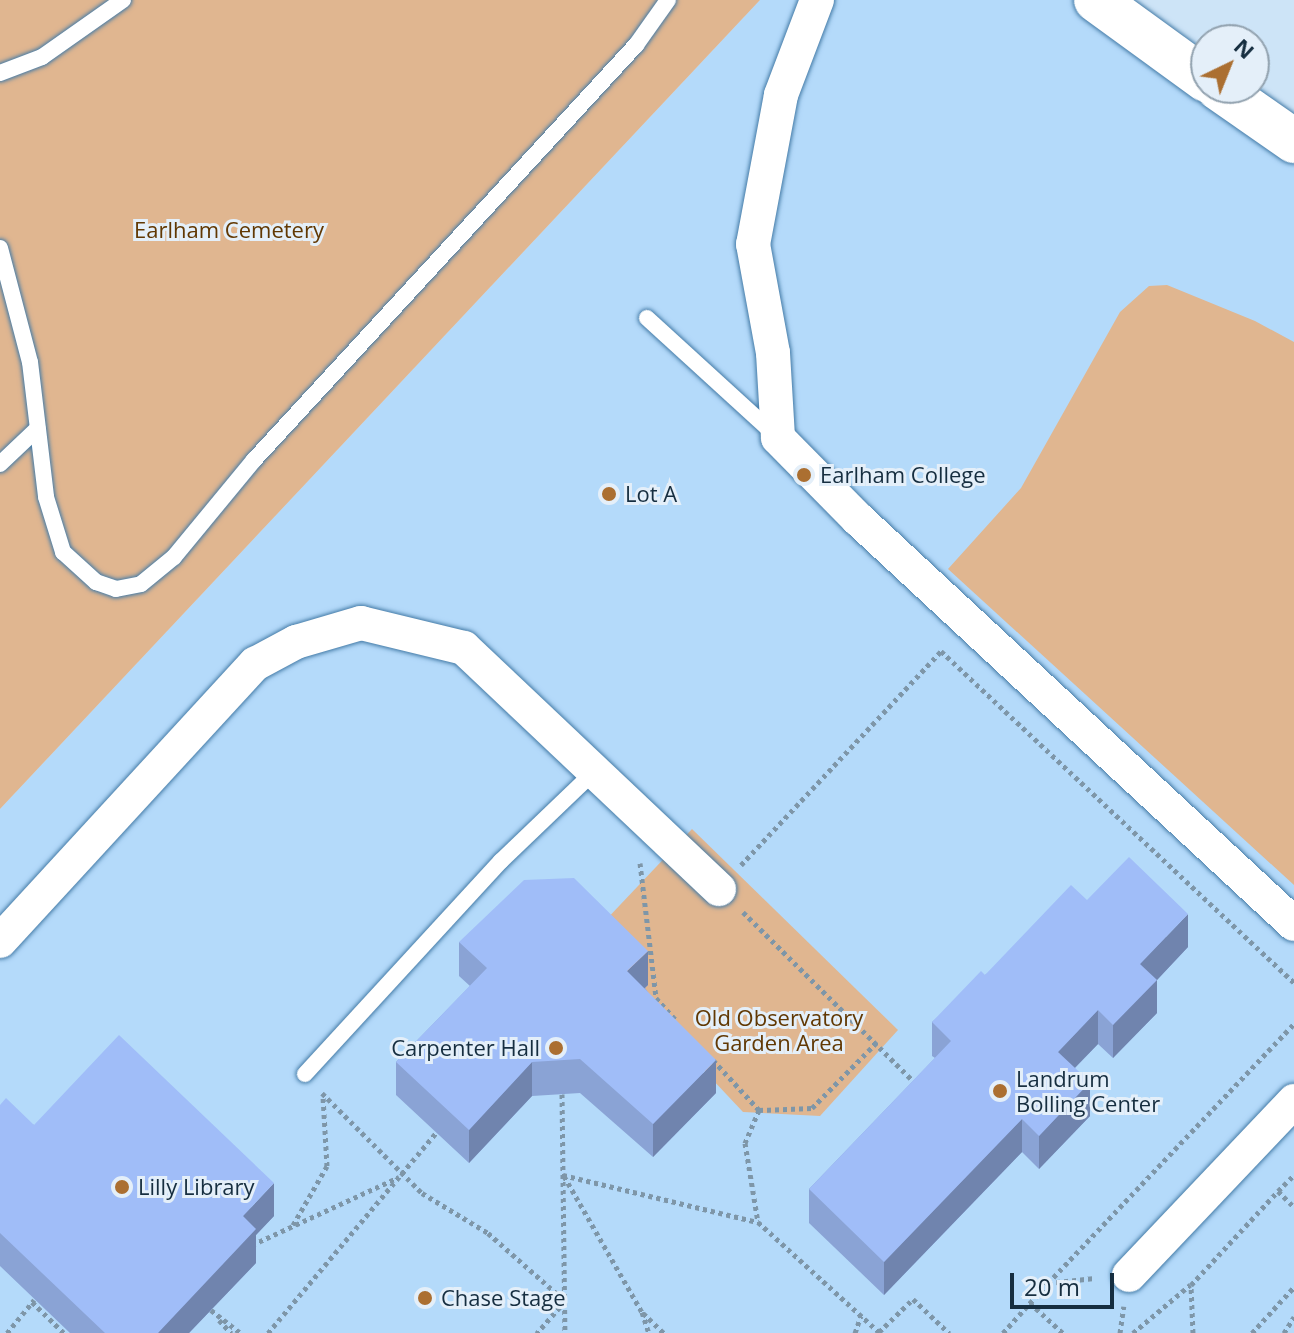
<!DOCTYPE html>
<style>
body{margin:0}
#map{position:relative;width:1294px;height:1333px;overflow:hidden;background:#cde4f7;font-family:"Open Sans",sans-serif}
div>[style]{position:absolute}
.built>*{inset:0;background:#b4dafa}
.green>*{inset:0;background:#e0b690}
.path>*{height:5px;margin-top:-2.5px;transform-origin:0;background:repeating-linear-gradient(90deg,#7e96a8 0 4px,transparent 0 8px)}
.roads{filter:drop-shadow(0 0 2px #447ba7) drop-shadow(0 0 2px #447ba7)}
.service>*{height:16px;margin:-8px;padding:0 8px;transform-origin:8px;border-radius:8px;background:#fff}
.minor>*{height:34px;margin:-17px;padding:0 17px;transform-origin:17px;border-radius:17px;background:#fff}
.primary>*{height:44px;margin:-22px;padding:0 22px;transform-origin:22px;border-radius:22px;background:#fff}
.wall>*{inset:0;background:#8aa3d5}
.shaded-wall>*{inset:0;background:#7084ae}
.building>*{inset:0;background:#a0bdf8}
.dots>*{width:22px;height:22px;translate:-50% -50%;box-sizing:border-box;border:4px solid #e4eff9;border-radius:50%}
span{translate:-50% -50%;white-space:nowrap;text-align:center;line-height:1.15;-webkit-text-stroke:6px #e4eff9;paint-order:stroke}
.park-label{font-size:22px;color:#613803}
.poi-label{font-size:22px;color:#162e40}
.left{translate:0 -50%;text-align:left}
.right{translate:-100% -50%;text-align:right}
.north{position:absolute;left:1190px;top:24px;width:80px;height:80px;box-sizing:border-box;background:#e4eff9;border:2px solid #92a2af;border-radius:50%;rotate:43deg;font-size:22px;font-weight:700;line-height:32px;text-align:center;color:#162e40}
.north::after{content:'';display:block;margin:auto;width:28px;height:36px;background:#ab6f31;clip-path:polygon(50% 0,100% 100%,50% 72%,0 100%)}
.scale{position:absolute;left:1010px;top:1273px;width:104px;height:36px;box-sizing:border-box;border:4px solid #162e40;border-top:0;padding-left:10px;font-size:24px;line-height:28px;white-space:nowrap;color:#162e40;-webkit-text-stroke:6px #e4eff9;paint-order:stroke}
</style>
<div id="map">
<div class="built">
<i style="clip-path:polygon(760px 0,1096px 0,1294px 141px,1294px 1333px,0 1333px,0 809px)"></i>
</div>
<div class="green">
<i style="clip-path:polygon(0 0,760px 0,0 809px)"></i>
<i style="clip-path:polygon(1167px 285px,1255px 321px,1294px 342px,1294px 885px,948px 569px,1021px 488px,1120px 312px,1149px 286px)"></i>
<i style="clip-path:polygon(692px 829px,898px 1030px,820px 1116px,743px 1112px,584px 943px)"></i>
</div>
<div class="path">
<i style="left:640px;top:863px;width:136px;rotate:83.2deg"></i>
<i style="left:656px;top:998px;width:30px;rotate:48deg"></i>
<i style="left:741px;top:865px;width:293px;rotate:-46.9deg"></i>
<i style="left:941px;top:651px;width:484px;rotate:43.2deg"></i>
<i style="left:743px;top:912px;width:245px;rotate:44.8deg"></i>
<i style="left:713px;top:1060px;width:68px;rotate:47.4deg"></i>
<i style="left:759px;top:1110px;width:53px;rotate:-2.2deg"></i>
<i style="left:812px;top:1108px;width:93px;rotate:-45.4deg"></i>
<i style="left:322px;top:1093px;width:141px;rotate:45deg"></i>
<i style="left:422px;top:1193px;width:77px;rotate:31.2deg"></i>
<i style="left:488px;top:1233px;width:103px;rotate:41.4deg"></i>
<i style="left:565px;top:1301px;width:43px;rotate:131.2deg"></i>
<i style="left:562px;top:1094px;width:239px;rotate:89.3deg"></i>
<i style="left:759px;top:1110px;width:36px;rotate:113deg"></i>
<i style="left:745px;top:1143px;width:80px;rotate:80.7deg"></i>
<i style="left:758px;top:1222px;width:164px;rotate:42.3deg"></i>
<i style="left:879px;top:1332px;width:47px;rotate:-44.1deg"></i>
<i style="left:913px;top:1299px;width:50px;rotate:43.4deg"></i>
<i style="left:563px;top:1175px;width:201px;rotate:13.6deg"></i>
<i style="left:564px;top:1176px;width:157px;rotate:60.2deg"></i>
<i style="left:642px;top:1312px;width:22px;rotate:72deg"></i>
<i style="left:1278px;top:1191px;width:23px;rotate:-45deg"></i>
<i style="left:293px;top:1225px;width:68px;rotate:-60deg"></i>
<i style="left:327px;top:1166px;width:70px;rotate:-93.3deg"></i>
<i style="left:252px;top:1245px;width:162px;rotate:-24.8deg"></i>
<i style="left:1048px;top:1283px;width:357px;rotate:-46.5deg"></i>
<i style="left:32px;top:1302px;width:45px;rotate:44.1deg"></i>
<i style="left:1030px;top:1303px;width:45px;rotate:42.3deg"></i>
<i style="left:211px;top:1310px;width:37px;rotate:38deg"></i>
<i style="left:643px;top:1313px;width:29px;rotate:44deg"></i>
<i style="left:219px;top:1320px;width:18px;rotate:47deg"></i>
<i style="left:7px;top:1333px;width:43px;rotate:-50.7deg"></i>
<i style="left:268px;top:1333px;width:261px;rotate:-50deg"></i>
<i style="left:855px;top:1333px;width:18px;rotate:-71deg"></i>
<i style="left:1003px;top:1333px;width:67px;rotate:-48deg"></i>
<i style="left:1048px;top:1283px;width:47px;rotate:-6.1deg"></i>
<i style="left:1120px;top:1333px;width:27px;rotate:-82deg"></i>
<i style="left:1133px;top:1333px;width:75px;rotate:-40.1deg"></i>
<i style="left:1193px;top:1333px;width:48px;rotate:-92.4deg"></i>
<i style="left:1191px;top:1285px;width:128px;rotate:-47.2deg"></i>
<i style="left:1278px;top:1191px;width:23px;rotate:45deg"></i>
<i style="left:1252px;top:1333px;width:62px;rotate:-47.6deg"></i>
<i style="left:1284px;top:1333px;width:19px;rotate:-58deg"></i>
</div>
<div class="roads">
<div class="service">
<i style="left:0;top:73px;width:45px;rotate:-20.9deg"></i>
<i style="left:42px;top:57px;width:99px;rotate:-35.1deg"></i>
<i style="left:0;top:248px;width:118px;rotate:75.3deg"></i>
<i style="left:30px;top:362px;width:136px;rotate:83.2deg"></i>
<i style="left:46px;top:497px;width:58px;rotate:72.8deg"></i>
<i style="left:63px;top:552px;width:45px;rotate:42.3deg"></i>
<i style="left:96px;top:582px;width:21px;rotate:19deg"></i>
<i style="left:116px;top:589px;width:25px;rotate:-11deg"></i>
<i style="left:141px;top:584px;width:43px;rotate:-39.3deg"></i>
<i style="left:174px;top:557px;width:126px;rotate:-50.5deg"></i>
<i style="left:254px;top:460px;width:564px;rotate:-47.37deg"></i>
<i style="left:636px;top:45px;width:55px;rotate:-54.6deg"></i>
<i style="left:647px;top:318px;width:172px;rotate:42.4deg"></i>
<i style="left:0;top:464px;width:52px;rotate:-43.5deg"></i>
<i style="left:305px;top:1074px;width:289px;rotate:-47.4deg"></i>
<i style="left:501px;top:861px;width:130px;rotate:-43.8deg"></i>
</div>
<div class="minor">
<i style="left:817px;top:0;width:102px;rotate:110.8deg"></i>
<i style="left:781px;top:95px;width:152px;rotate:100.6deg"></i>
<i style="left:753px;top:244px;width:111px;rotate:79.6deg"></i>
<i style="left:773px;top:353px;width:85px;rotate:86.6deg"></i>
<i style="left:778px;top:438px;width:114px;rotate:45.4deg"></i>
<i style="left:858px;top:519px;width:595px;rotate:42.89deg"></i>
<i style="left:0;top:941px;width:377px;rotate:-47.4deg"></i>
<i style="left:255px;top:664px;width:47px;rotate:-28.2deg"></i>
<i style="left:296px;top:642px;width:68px;rotate:-16.3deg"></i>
<i style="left:361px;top:623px;width:106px;rotate:13.6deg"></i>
<i style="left:464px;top:648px;width:351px;rotate:43.4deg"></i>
<i style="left:1129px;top:1275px;width:240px;rotate:-46.5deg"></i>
</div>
<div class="primary">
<i style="left:1096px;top:0;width:136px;rotate:36deg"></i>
<i style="left:1218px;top:88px;width:93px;rotate:34.9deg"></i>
</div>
</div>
<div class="wall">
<i style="clip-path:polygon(1087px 900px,1188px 947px,1157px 980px,1157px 1013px,1113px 1058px,1098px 1044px,1075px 1068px,1090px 1116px,1039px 1169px,1022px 1152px,884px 1295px,809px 1223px,809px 1189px,935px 1058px,932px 1056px,932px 1022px,985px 975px)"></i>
<i style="clip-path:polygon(459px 942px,648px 985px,645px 988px,716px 1093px,653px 1157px,580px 1093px,532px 1096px,469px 1163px,396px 1095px,396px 1062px,470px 986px,459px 976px)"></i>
<i style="clip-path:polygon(0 1105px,34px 1125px,274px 1216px,256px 1235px,256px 1263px,189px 1333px,70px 1333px,0 1266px)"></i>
</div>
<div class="shaded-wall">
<i style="clip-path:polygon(1188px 914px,1188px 947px,1157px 980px,1157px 1013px,1113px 1058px,1113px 1025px,1140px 964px)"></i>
<i style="clip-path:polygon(648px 951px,648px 985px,627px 1004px,627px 971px)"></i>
<i style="clip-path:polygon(1098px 1010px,1098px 1044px,1058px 1085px,1058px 1052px)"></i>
<i style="clip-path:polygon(716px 1060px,716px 1093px,653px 1157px,653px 1124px)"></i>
<i style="clip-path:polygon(532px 1062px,532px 1096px,469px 1163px,469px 1130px)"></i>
<i style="clip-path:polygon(1090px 1082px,1090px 1116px,1039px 1169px,1039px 1136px)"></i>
<i style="clip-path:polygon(1022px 1119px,1022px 1152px,884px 1295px,884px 1262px)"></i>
<i style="clip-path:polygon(274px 1183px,274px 1216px,256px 1235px,256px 1263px,189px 1333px,158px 1333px,243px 1216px)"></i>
</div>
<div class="building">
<i style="clip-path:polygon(1129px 857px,1188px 914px,1140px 964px,1157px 980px,1113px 1025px,1098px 1010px,1058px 1052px,1090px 1082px,1039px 1136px,1022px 1119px,884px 1262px,809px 1189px,951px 1041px,932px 1022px,981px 971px,985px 975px,1071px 885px,1087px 900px)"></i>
<i style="clip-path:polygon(574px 878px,648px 951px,627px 971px,716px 1060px,653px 1124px,580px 1059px,532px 1062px,469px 1130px,396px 1062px,487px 968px,459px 942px,524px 880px)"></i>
<i style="clip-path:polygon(119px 1035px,274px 1183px,243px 1216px,256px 1229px,158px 1333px,105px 1333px,0 1233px,0 1105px,6px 1098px,34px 1125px)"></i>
</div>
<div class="dots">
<i style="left:804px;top:475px;background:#ab6f31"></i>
<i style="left:609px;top:494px;background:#ab6f31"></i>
<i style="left:556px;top:1048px;background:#ab6f31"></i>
<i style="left:1000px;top:1091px;background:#ab6f31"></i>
<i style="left:122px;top:1187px;background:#ab6f31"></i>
<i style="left:425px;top:1298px;background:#ab6f31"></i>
</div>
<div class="park-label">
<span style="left:229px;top:230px">Earlham Cemetery</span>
<span style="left:779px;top:1030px">Old Observatory<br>Garden Area</span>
</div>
<div class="poi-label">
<span class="left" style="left:820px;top:475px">Earlham College</span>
<span class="left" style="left:625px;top:494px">Lot A</span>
<span class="right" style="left:540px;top:1048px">Carpenter Hall</span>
<span class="left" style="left:1016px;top:1091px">Landrum<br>Bolling Center</span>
<span class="left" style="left:138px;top:1187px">Lilly Library</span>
<span class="left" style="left:441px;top:1298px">Chase Stage</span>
</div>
<div class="north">N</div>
<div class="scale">20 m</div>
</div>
